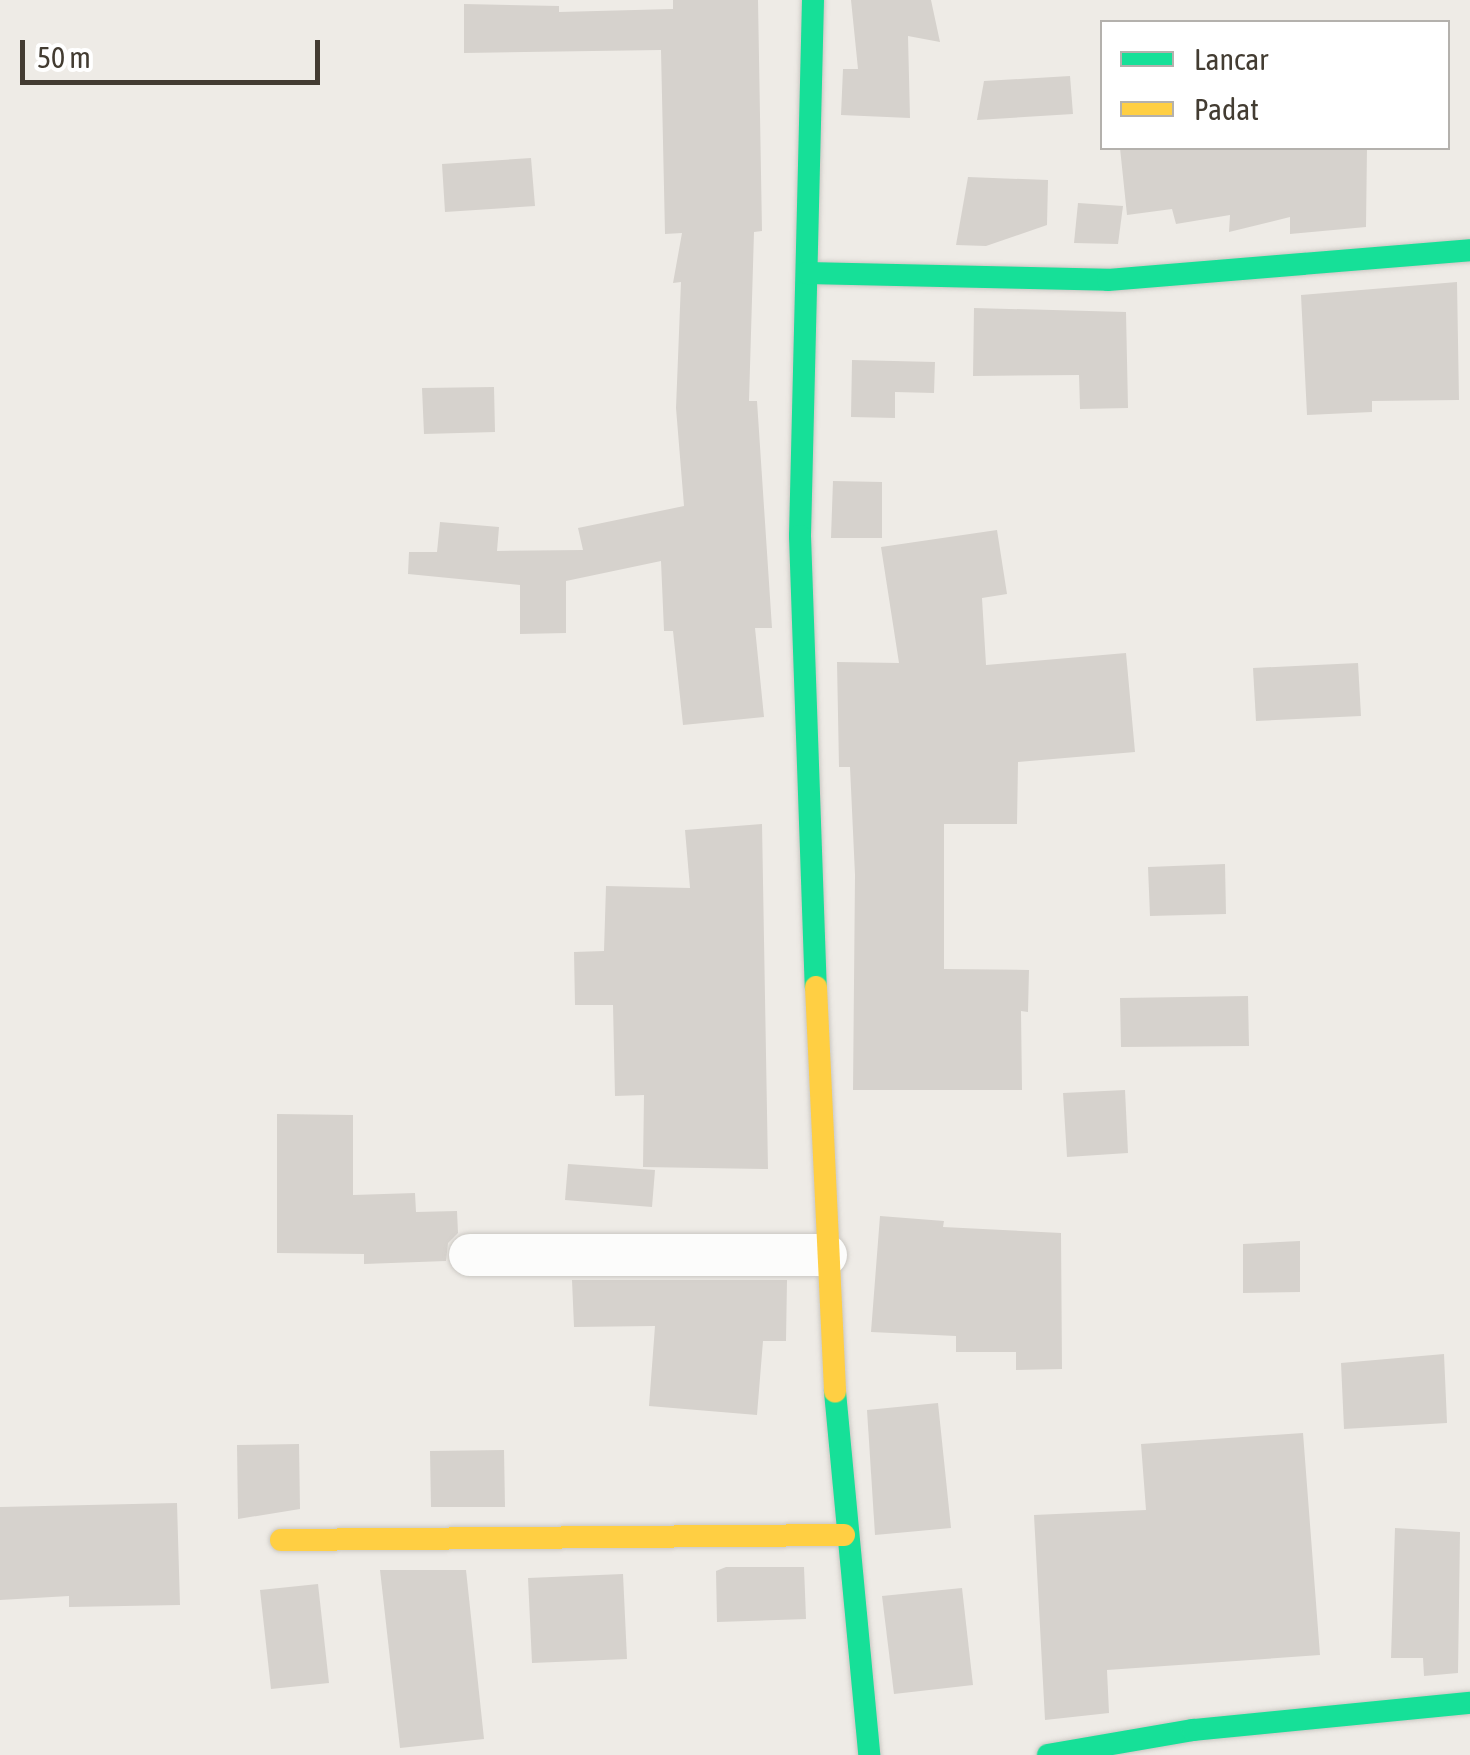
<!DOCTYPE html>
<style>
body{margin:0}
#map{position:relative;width:1470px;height:1755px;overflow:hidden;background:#eeebe6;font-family:"Asap Condensed",sans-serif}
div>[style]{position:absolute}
.building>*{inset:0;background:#d6d2cd}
.roads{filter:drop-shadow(0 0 2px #cac7c2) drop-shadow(0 0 2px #cac7c2)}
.street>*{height:42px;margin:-21px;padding:0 21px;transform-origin:21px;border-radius:21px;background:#fcfcfb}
.fast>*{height:22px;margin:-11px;padding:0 11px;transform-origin:11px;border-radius:11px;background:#16e098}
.slow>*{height:22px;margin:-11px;padding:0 11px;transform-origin:11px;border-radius:11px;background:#ffcf43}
span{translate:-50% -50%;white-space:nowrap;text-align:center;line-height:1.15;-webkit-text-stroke:8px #fff;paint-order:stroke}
.legend{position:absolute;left:1100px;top:20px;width:350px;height:130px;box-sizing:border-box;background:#fff;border:2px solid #b4b1ad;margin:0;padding:12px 18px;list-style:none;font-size:30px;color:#433c32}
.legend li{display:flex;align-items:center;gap:20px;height:50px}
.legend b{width:50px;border:2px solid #b4b1ad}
.scale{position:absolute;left:20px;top:40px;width:300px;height:45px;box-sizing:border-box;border:5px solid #433c32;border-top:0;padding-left:12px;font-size:30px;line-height:35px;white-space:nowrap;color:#433c32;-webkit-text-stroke:8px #fff;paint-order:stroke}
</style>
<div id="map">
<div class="building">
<i style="clip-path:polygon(673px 0,758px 0,762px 231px,754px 232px,749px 401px,757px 401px,772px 628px,755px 628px,764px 717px,683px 725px,673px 631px,664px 631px,661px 561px,566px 581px,566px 633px,520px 634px,520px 585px,408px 574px,409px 552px,437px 552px,440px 522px,499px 527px,497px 551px,583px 550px,578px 528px,684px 506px,676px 408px,681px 282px,673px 283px,682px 233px,665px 234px,661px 50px,464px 53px,464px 4px,559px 6px,559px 12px,673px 9px)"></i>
<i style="clip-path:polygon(851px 0,931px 0,940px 42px,908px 36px,910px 118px,841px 115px,843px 69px,858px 69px)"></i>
<i style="clip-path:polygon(1070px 76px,1073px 114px,977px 120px,984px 81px)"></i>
<i style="clip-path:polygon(1120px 148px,1367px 148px,1366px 227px,1290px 234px,1290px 217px,1229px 232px,1230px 215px,1176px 224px,1172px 209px,1127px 215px)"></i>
<i style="clip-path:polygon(531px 158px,535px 206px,445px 212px,442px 164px)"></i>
<i style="clip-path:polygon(968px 177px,1048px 180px,1047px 225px,986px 246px,956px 245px)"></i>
<i style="clip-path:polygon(1078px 203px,1123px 206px,1118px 244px,1074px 243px)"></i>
<i style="clip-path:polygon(1457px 282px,1459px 400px,1372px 401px,1372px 412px,1307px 415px,1301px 295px)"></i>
<i style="clip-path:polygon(974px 308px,1126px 312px,1128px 408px,1080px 409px,1079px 375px,973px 376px)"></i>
<i style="clip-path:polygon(852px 360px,935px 362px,934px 393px,895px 392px,895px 418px,851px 417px)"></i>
<i style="clip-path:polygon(494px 387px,495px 432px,424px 434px,422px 388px)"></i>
<i style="clip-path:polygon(833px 481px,882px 482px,882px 538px,831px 538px)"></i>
<i style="clip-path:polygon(997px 530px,1007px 594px,982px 598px,986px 665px,1126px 653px,1135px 752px,1018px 762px,1017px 824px,944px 824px,944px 969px,1029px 970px,1028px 1012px,1021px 1011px,1022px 1090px,853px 1090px,855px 875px,850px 767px,839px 767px,837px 662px,899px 663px,881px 547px)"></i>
<i style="clip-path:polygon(1358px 663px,1361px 716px,1256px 721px,1253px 668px)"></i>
<i style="clip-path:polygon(762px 824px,768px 1169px,643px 1167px,644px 1095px,615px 1096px,613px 1005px,575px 1005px,574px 952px,604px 951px,606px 886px,690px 888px,685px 830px)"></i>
<i style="clip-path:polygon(1225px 864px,1226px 914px,1150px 916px,1148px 867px)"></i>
<i style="clip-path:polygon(1248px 996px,1249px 1046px,1121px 1047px,1120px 998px)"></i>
<i style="clip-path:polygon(1125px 1090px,1128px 1153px,1067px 1157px,1063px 1093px)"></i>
<i style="clip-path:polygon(277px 1114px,353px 1115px,353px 1195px,415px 1193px,416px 1212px,457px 1211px,458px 1233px,448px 1243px,446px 1261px,364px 1264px,364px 1254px,277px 1253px)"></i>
<i style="clip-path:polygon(568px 1164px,655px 1170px,652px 1207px,565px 1200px)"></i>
<i style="clip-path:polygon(880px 1216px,944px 1221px,943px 1227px,1061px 1233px,1062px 1369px,1016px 1370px,1016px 1352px,956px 1352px,956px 1336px,871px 1332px)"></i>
<i style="clip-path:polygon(1300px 1241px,1300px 1292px,1243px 1293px,1243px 1244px)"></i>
<i style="clip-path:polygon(572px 1280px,787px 1280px,786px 1341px,763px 1341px,757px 1415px,649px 1406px,655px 1326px,574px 1327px)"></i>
<i style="clip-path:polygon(1444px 1354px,1447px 1423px,1344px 1429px,1341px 1363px)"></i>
<i style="clip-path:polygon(938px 1403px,951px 1528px,875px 1535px,867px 1410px)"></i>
<i style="clip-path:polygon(1303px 1433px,1320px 1655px,1107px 1670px,1109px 1713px,1045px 1720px,1034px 1515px,1146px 1510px,1141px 1444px)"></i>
<i style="clip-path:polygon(299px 1444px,300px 1509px,238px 1519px,237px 1445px)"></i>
<i style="clip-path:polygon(504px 1450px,505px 1507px,431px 1507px,430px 1451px)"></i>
<i style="clip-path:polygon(177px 1503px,180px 1605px,69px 1607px,69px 1596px,0 1600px,0 1507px)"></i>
<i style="clip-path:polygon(1395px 1528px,1460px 1532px,1458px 1673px,1424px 1676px,1423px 1658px,1391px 1658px)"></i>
<i style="clip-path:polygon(726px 1567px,804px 1567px,806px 1619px,717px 1622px,716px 1571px)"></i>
<i style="clip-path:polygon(380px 1570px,466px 1570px,484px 1739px,400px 1748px)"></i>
<i style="clip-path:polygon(623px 1574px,627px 1659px,532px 1663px,528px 1578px)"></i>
<i style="clip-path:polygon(318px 1584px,329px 1683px,271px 1689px,260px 1590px)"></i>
<i style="clip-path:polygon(962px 1588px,973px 1685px,894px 1694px,882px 1596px)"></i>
</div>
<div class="roads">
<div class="street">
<i style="left:470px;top:1255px;width:356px"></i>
</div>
<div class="fast">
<i style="left:813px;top:0;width:536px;rotate:91.39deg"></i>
<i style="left:800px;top:536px;width:451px;rotate:88deg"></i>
<i style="left:807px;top:273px;width:301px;rotate:1.3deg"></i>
<i style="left:1108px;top:280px;width:363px;rotate:-4.7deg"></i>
<i style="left:835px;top:1392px;width:365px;rotate:84.6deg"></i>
<i style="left:1048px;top:1755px;width:147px;rotate:-9.8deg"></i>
<i style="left:1193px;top:1730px;width:278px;rotate:-5.6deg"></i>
</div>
<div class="slow">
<i style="left:816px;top:987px;width:405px;rotate:87.3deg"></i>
<i style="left:281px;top:1540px;width:563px;rotate:-0.51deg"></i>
</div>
</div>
<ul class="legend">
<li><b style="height:12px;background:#16e098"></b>Lancar</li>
<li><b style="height:12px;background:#ffcf43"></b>Padat</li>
</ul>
<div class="scale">50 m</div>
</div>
